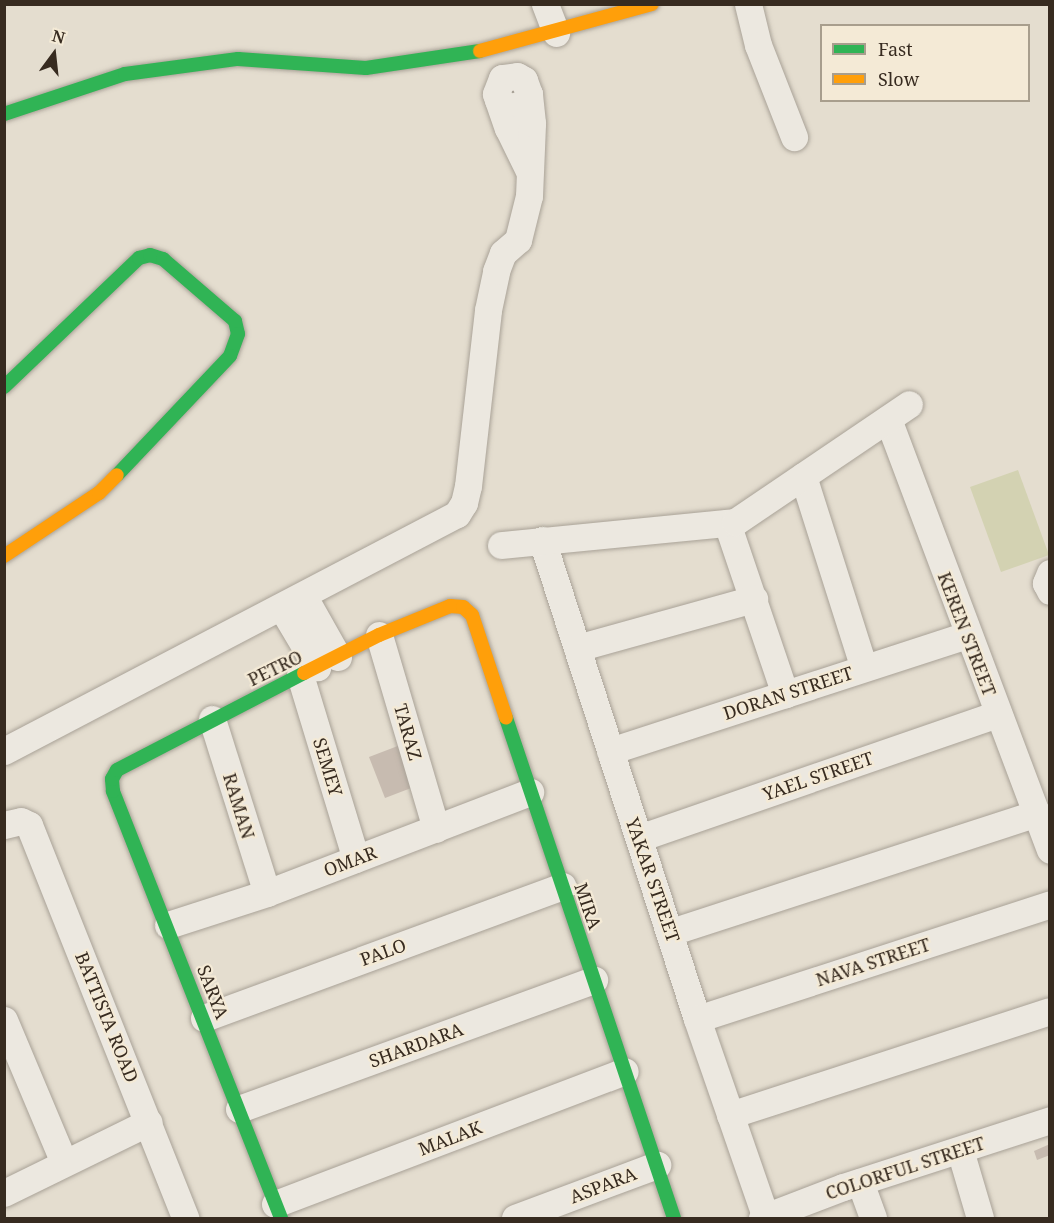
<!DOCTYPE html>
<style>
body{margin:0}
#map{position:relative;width:1054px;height:1223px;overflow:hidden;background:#e4ddcf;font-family:"Noto Serif",serif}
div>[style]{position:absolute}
.green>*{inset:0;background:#d3d2b2}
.building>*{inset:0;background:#c7bbb0}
.roads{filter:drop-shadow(0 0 2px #a9a297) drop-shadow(0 0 2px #a9a297)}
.street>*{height:27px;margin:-13.5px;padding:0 13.5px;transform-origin:13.5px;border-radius:13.5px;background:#ece8e0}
.fast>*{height:14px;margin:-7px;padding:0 7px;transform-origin:7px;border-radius:7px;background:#30b455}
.slow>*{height:14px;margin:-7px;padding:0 7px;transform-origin:7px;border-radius:7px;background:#ff9f0a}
span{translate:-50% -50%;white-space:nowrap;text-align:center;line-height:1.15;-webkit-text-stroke:4.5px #f4ead6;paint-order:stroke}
.street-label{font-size:18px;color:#372b20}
.frame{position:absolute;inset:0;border:6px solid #372b20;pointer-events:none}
.legend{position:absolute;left:820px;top:24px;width:210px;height:78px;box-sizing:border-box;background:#f4ead6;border:2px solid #a89e8d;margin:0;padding:8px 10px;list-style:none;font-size:18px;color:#372b20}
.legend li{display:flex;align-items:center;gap:12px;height:30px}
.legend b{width:30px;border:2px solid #a89e8d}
.north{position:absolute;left:24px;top:24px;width:60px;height:60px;-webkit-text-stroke:4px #f4ead6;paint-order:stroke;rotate:15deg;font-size:16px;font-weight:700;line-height:24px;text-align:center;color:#372b20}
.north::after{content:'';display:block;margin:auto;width:21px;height:27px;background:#372b20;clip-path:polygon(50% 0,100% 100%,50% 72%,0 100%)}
</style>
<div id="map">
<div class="green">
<i style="clip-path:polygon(1018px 470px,1049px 555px,1001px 572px,970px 487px)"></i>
</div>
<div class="building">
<i style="clip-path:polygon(403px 744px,419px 785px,385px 798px,369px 757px)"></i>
<i style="clip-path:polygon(1050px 1144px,1050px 1155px,1037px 1160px,1034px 1151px)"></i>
</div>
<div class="roads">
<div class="street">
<i style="left:545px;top:4px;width:31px;rotate:69deg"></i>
<i style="left:748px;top:4px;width:42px;rotate:76.3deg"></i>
<i style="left:758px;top:45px;width:99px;rotate:68.6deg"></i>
<i style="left:498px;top:100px;width:15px;rotate:32deg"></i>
<i style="left:511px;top:108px;width:15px;rotate:-23deg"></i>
<i style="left:525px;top:102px;width:9px;rotate:-63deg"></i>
<i style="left:529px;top:94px;width:15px;rotate:-110deg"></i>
<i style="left:524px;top:80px;width:8px;rotate:-150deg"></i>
<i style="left:517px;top:76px;width:15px;rotate:172deg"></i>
<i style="left:502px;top:78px;width:17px;rotate:111deg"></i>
<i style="left:496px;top:94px;width:36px;rotate:71deg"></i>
<i style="left:508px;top:128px;width:46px;rotate:64deg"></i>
<i style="left:888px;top:419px;width:460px;rotate:69.4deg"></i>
<i style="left:803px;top:476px;width:201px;rotate:72.4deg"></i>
<i style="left:727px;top:523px;width:181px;rotate:71.3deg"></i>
<i style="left:542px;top:540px;width:503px;rotate:72.07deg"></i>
<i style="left:697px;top:1019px;width:211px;rotate:70.9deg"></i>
<i style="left:501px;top:545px;width:235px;rotate:-5.6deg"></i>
<i style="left:735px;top:522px;width:210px;rotate:-34.1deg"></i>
<i style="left:1050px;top:573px;width:11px;rotate:112deg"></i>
<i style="left:1046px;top:583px;width:9px;rotate:63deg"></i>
<i style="left:304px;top:597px;width:69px;rotate:60.5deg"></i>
<i style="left:282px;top:608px;width:69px;rotate:59.3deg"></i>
<i style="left:379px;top:635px;width:202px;rotate:73.6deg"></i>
<i style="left:577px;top:648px;width:184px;rotate:-15.5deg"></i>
<i style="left:300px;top:675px;width:192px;rotate:73.1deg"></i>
<i style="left:212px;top:719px;width:182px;rotate:72.5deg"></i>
<i style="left:4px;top:751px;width:511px;rotate:-27.62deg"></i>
<i style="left:457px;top:514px;width:13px;rotate:-58deg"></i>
<i style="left:464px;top:503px;width:17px;rotate:-77deg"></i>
<i style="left:468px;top:486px;width:177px;rotate:-83.5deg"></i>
<i style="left:488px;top:310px;width:40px;rotate:-78deg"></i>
<i style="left:496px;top:271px;width:19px;rotate:-69deg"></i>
<i style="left:503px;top:253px;width:20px;rotate:-41deg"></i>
<i style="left:518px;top:240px;width:45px;rotate:-76deg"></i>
<i style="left:529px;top:196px;width:73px;rotate:-87.6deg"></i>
<i style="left:532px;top:123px;width:29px;rotate:-96deg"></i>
<i style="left:610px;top:751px;width:374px;rotate:-18deg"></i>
<i style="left:4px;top:825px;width:17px;rotate:-13deg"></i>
<i style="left:21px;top:821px;width:9px;rotate:27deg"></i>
<i style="left:29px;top:825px;width:423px;rotate:68.3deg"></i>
<i style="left:639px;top:838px;width:380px;rotate:-19.1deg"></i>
<i style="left:168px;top:925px;width:104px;rotate:-17.9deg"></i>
<i style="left:267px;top:893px;width:282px;rotate:-21deg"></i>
<i style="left:671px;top:932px;width:385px;rotate:-18deg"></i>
<i style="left:204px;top:1018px;width:382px;rotate:-20.2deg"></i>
<i style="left:697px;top:1019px;width:371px;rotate:-18deg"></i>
<i style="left:4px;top:1020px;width:155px;rotate:67.2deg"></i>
<i style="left:239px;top:1109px;width:378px;rotate:-20deg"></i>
<i style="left:730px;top:1115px;width:336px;rotate:-18deg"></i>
<i style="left:960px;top:1150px;width:71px;rotate:73.6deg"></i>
<i style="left:860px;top:1182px;width:38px;rotate:70deg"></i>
<i style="left:4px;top:1193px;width:161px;rotate:-26.1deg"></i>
<i style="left:275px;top:1204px;width:374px;rotate:-20.8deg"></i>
<i style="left:515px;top:1218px;width:152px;rotate:-20.5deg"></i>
<i style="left:762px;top:1218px;width:87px;rotate:-20.9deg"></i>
<i style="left:843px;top:1187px;width:218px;rotate:-17.9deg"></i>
</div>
<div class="fast">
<i style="left:4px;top:114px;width:127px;rotate:-18.3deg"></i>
<i style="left:125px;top:74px;width:114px;rotate:-7.6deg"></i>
<i style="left:238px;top:59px;width:128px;rotate:4deg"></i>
<i style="left:366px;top:68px;width:115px;rotate:-8.5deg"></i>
<i style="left:4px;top:387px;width:187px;rotate:-43.7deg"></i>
<i style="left:139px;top:258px;width:11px;rotate:-15deg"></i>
<i style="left:150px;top:255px;width:14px;rotate:17deg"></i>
<i style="left:163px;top:259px;width:95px;rotate:40.7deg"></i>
<i style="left:235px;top:321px;width:13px;rotate:77deg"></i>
<i style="left:238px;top:334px;width:23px;rotate:110deg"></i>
<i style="left:230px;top:356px;width:164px;rotate:133.5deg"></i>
<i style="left:506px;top:718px;width:527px;rotate:71.43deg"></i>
<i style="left:281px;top:1218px;width:459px;rotate:-111.5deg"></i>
<i style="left:113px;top:791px;width:12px;rotate:-95deg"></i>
<i style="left:112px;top:779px;width:10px;rotate:-61deg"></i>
<i style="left:117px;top:770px;width:211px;rotate:-27.4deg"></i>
</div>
<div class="slow">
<i style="left:480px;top:51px;width:178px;rotate:-15.3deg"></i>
<i style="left:4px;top:556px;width:114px;rotate:-33.6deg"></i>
<i style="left:99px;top:493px;width:25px;rotate:-45deg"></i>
<i style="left:304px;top:673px;width:84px;rotate:-26.9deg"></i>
<i style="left:379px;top:635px;width:77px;rotate:-22.2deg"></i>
<i style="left:450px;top:606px;width:13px;rotate:4deg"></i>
<i style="left:463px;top:607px;width:12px;rotate:42deg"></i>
<i style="left:472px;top:615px;width:108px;rotate:71.7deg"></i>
</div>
</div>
<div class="street-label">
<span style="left:967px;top:634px;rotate:69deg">KEREN STREET</span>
<span style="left:275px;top:668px;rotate:-26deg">PETRO</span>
<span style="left:788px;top:693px;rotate:-18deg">DORAN STREET</span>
<span style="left:408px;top:732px;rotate:74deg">TARAZ</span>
<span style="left:328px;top:767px;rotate:73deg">SEMEY</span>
<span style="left:818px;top:776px;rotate:-19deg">YAEL STREET</span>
<span style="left:239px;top:806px;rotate:73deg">RAMAN</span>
<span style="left:350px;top:861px;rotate:-21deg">OMAR</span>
<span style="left:653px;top:880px;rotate:71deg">YAKAR STREET</span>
<span style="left:588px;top:906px;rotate:71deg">MIRA</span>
<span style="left:383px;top:952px;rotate:-20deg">PALO</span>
<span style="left:873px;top:962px;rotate:-18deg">NAVA STREET</span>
<span style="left:213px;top:992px;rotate:69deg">SARYA</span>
<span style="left:107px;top:1017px;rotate:68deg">BATTISTA ROAD</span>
<span style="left:416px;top:1045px;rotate:-20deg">SHARDARA</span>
<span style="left:450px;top:1138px;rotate:-21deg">MALAK</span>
<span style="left:905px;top:1168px;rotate:-18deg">COLORFUL STREET</span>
<span style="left:603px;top:1185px;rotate:-21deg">ASPARA</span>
</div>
<div class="frame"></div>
<ul class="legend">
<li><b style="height:8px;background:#30b455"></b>Fast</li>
<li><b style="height:8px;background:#ff9f0a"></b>Slow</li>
</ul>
<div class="north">N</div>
</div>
